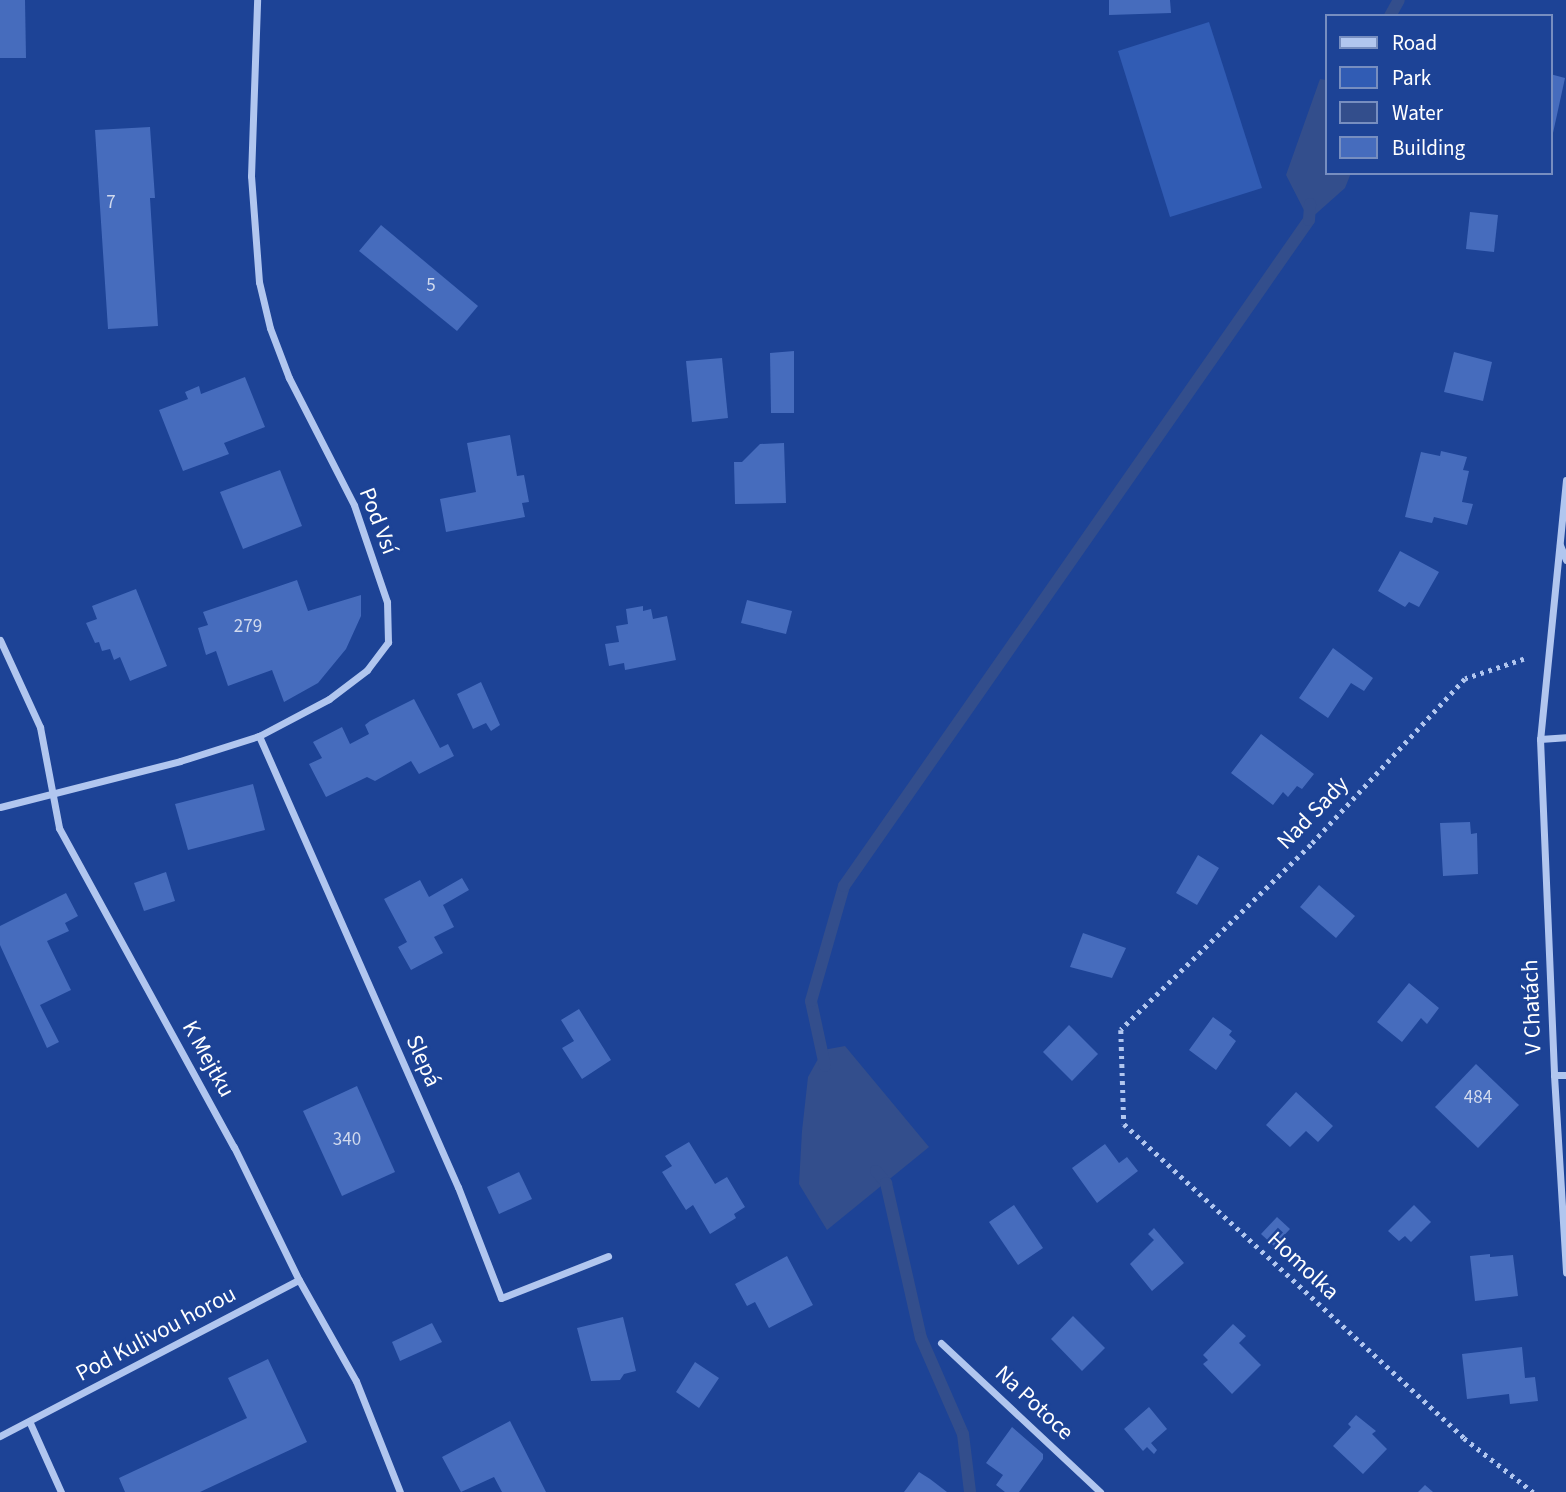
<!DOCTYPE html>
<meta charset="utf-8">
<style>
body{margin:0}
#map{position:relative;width:1566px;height:1492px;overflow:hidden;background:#1d4396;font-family:"Source Sans 3",sans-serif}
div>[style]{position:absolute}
.green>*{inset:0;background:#315cb4}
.water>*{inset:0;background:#334e8c}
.stream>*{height:12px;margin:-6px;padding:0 6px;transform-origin:6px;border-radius:6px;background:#334e8c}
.building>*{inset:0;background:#466cbd}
.path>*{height:4.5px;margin-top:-2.25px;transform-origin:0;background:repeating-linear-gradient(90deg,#b1c6ef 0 3.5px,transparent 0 8.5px)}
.minor>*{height:7px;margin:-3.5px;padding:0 3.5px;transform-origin:3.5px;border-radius:3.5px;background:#b1c6ef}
span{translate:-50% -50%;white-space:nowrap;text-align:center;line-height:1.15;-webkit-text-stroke:5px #1d4396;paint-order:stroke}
.number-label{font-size:19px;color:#d1daee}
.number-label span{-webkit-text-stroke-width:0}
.street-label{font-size:23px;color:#fff}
.legend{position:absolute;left:1325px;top:14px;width:228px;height:161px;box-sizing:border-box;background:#1d4396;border:2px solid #778ec0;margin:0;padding:9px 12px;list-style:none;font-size:21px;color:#fff}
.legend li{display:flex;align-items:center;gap:14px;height:35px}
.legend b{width:35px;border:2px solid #778ec0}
</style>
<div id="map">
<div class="green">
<i style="clip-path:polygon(1209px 22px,1262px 188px,1170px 217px,1118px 51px)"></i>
</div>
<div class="water">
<i style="clip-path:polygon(1320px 79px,1326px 80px,1326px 173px,1351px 173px,1345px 188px,1309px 220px,1286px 175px)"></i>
<i style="clip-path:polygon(845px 1046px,929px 1147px,827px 1230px,799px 1184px,802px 1131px,808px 1077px,823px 1050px)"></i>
</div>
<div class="stream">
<i style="left:1390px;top:16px;width:18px;rotate:-61deg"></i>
<i style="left:825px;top:1066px;width:66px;rotate:-102.2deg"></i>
<i style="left:811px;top:1001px;width:120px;rotate:-74deg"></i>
<i style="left:844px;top:886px;width:812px;rotate:-55.08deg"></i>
<i style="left:1309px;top:220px;width:16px;rotate:-86deg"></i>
<i style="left:876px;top:1171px;width:16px;rotate:50deg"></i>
<i style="left:886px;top:1183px;width:159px;rotate:77.3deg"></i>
<i style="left:921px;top:1338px;width:105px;rotate:66.4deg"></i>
<i style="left:963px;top:1434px;width:58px;rotate:83.1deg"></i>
</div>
<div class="building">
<i style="clip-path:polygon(0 0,25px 0,26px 58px,0 58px)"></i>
<i style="clip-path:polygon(1109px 0,1170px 0,1171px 13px,1109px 15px)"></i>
<i style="clip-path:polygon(1550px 74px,1565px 78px,1551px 142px,1550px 141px)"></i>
<i style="clip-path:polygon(150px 127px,155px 198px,150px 198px,158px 326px,108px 329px,95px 130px)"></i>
<i style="clip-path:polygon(1470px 212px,1498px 215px,1494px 252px,1466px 249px)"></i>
<i style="clip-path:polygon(381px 225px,478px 306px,457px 331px,359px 251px)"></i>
<i style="clip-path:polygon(794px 351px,794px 413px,771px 413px,770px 353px)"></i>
<i style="clip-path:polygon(1454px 352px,1492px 362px,1483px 401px,1444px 392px)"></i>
<i style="clip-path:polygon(722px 358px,728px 418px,692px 422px,686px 361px)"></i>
<i style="clip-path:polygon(245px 377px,265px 427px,224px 443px,229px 454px,183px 471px,159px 410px,188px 399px,185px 392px,199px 386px,201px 394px)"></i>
<i style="clip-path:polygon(510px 435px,517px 476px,524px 475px,529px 502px,522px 503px,525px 517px,446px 532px,440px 499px,476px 492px,467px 443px)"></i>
<i style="clip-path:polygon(784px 443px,786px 503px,735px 504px,734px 462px,742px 462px,760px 444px)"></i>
<i style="clip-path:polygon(1441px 451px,1467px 457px,1463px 470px,1469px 471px,1462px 502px,1473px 504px,1467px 525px,1434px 517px,1432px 523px,1405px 517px,1421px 452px,1440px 456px)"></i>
<i style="clip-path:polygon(280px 470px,302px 526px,243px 549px,220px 492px)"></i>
<i style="clip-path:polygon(1400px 551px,1439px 572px,1419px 607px,1409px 602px,1405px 607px,1378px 591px)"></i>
<i style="clip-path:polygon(297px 580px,308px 611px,361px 595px,361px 616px,346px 649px,318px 683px,284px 702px,272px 670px,228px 686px,216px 651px,206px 655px,198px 628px,208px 625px,203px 612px)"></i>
<i style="clip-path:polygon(136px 589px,167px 666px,130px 681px,120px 657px,114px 660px,110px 649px,102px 651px,99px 642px,95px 643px,86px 623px,97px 619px,92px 606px)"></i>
<i style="clip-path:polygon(747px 600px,792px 611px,786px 634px,741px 623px)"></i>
<i style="clip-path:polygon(643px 606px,643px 611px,651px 609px,653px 619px,667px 616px,676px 660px,625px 670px,624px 663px,609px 666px,605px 644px,619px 642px,616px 626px,628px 624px,626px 609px)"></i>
<i style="clip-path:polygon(1333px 648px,1373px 678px,1364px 691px,1351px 683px,1328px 718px,1299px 698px)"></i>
<i style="clip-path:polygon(481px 682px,500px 725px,491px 731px,486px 723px,473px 729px,457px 694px)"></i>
<i style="clip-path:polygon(414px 699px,440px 748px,448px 744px,454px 756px,419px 774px,411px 761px,375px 781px,367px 777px,326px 797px,309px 764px,322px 758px,313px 742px,342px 727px,350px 744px,369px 734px,365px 725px,370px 721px)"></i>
<i style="clip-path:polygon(1261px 734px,1314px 774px,1302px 789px,1297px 786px,1288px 797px,1283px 792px,1273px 805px,1231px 773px)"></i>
<i style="clip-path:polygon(253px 784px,265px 830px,188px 850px,175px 804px)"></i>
<i style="clip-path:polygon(1470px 822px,1471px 834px,1477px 833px,1478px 874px,1443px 876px,1440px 823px)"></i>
<i style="clip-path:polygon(1198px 855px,1219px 868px,1197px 905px,1176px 893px)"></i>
<i style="clip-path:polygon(166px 872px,175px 901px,144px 911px,134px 883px)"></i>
<i style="clip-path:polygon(462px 878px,469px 890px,443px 905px,454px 927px,434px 937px,443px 953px,411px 970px,398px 947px,407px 942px,384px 899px,420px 880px,429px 897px)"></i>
<i style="clip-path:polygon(1319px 885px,1355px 916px,1336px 938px,1300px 907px)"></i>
<i style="clip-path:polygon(66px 893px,78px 916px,65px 923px,69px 931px,47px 941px,71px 990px,40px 1005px,59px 1042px,47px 1048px,0 945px,0 926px)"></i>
<i style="clip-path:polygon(1083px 933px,1126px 948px,1112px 978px,1070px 967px)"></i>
<i style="clip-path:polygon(1409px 983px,1439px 1008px,1427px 1024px,1421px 1018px,1402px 1042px,1377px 1022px)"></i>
<i style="clip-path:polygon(579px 1009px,611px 1060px,582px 1079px,562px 1048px,574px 1041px,561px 1020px)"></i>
<i style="clip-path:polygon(1213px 1017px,1232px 1031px,1229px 1035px,1236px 1041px,1216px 1070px,1189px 1050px)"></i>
<i style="clip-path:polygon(1069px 1025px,1098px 1054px,1072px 1081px,1043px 1052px)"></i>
<i style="clip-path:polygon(1476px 1064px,1519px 1105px,1478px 1148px,1435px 1107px)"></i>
<i style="clip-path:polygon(357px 1086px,395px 1172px,342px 1196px,303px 1111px)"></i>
<i style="clip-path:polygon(1296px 1092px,1333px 1126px,1318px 1142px,1306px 1131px,1290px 1147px,1266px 1125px)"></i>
<i style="clip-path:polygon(689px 1142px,715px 1184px,727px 1177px,745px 1207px,734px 1214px,736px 1218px,710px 1234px,693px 1205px,686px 1210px,662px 1172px,672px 1166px,665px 1156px)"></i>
<i style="clip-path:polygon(1105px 1144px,1119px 1163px,1127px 1157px,1138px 1171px,1097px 1203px,1072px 1168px)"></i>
<i style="clip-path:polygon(519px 1172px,532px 1199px,499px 1214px,487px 1187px)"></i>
<i style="clip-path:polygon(1014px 1205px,1043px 1248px,1018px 1265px,989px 1222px)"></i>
<i style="clip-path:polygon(1414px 1205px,1431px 1222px,1411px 1242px,1405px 1236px,1399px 1241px,1388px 1231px)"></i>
<i style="clip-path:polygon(1277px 1217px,1290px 1229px,1274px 1246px,1261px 1234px)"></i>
<i style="clip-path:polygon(1154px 1228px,1184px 1263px,1152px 1291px,1130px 1264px,1154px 1240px,1148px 1234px)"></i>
<i style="clip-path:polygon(1490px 1254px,1490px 1257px,1513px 1255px,1518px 1296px,1475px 1301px,1470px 1256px)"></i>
<i style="clip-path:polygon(787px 1256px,813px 1305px,769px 1328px,755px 1302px,747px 1306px,735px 1284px)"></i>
<i style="clip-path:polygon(1073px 1316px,1105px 1348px,1082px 1371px,1051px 1339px)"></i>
<i style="clip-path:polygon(623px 1317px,636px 1371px,624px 1374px,620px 1380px,591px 1381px,577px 1328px)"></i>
<i style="clip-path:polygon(432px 1323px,442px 1342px,400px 1361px,392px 1342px)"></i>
<i style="clip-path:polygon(1233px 1324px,1246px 1336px,1239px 1343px,1261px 1365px,1232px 1394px,1203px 1364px,1208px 1360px,1203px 1355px)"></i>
<i style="clip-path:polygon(1522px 1347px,1525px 1378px,1535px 1377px,1538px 1401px,1510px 1404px,1509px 1394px,1467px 1399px,1462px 1354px)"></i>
<i style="clip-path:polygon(268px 1359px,307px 1442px,200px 1492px,125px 1492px,119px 1478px,247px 1418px,228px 1378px)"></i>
<i style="clip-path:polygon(695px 1362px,719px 1378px,699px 1408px,676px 1392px)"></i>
<i style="clip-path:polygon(1149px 1407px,1167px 1429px,1151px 1443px,1157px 1450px,1154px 1454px,1147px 1447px,1143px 1451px,1124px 1429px)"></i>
<i style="clip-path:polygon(1356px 1415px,1376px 1431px,1372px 1434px,1387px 1449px,1363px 1474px,1333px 1446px,1351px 1427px,1348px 1424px)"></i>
<i style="clip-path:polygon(510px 1421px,546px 1492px,502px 1492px,494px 1477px,461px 1492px,442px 1457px)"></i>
<i style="clip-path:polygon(1012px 1427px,1043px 1454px,1043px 1459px,1019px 1492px,1005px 1492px,996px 1485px,1003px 1475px,986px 1463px)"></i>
<i style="clip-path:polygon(919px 1472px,930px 1479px,947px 1492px,904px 1492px)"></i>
<i style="clip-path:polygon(1425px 1485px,1433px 1492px,1418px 1492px)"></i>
</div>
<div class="path">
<i style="left:1524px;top:659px;width:62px;rotate:161.3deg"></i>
<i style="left:1465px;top:679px;width:226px;rotate:132.9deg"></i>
<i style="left:1311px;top:845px;width:265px;rotate:135.8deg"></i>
<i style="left:1121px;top:1030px;width:94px;rotate:88.2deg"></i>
<i style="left:1124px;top:1124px;width:463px;rotate:42.7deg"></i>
<i style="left:1464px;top:1438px;width:88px;rotate:38deg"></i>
</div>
<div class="minor">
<i style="left:1566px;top:480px;width:260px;rotate:95.7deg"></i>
<i style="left:1540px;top:739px;width:336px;rotate:87.6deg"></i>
<i style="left:1554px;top:1075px;width:198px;rotate:86.5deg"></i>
<i style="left:1560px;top:545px;width:16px;rotate:68deg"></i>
<i style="left:0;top:640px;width:96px;rotate:65.3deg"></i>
<i style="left:40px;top:727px;width:103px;rotate:79.3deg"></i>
<i style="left:59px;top:828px;width:364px;rotate:61.3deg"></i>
<i style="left:234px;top:1147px;width:148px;rotate:64deg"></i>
<i style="left:299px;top:1280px;width:116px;rotate:60.6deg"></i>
<i style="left:356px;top:1381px;width:119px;rotate:68.4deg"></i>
<i style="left:259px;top:736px;width:493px;rotate:66.2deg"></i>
<i style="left:458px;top:1187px;width:119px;rotate:68.8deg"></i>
<i style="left:501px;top:1298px;width:115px;rotate:-21.4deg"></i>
<i style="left:1540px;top:739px;width:26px;rotate:-4deg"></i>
<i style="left:0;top:807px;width:186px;rotate:-14.3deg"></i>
<i style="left:180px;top:761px;width:83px;rotate:-17.6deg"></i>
<i style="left:259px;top:736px;width:79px;rotate:-27.9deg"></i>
<i style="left:329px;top:699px;width:48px;rotate:-37.3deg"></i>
<i style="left:367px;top:670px;width:35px;rotate:-53deg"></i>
<i style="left:388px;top:642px;width:40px;rotate:-91.4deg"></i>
<i style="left:387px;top:602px;width:102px;rotate:-108.8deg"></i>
<i style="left:354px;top:505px;width:143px;rotate:-117.1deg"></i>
<i style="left:289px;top:378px;width:53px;rotate:-110.8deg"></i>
<i style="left:270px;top:328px;width:47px;rotate:-103.4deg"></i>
<i style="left:259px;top:282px;width:106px;rotate:-94.3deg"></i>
<i style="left:251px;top:176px;width:176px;rotate:-88deg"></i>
<i style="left:1554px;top:1075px;width:12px"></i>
<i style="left:941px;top:1343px;width:218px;rotate:43.1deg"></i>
<i style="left:30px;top:1423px;width:76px;rotate:65.8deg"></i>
<i style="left:0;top:1436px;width:337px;rotate:-27.6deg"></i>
</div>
<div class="number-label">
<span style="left:111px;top:203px">7</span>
<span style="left:431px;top:286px">5</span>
<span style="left:248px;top:627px">279</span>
<span style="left:1478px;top:1098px">484</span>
<span style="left:347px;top:1140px">340</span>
</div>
<div class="street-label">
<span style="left:378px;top:521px;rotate:69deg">Pod Vsí</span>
<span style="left:1313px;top:813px;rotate:-46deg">Nad Sady</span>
<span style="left:1532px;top:1007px;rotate:-92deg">V Chatách</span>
<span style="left:208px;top:1059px;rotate:61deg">K Mejtku</span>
<span style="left:423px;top:1061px;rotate:66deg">Slepá</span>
<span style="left:1303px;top:1266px;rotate:43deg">Homolka</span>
<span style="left:156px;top:1334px;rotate:-28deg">Pod Kulivou horou</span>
<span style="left:1034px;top:1403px;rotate:43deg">Na Potoce</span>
</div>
<ul class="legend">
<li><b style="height:9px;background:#b1c6ef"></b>Road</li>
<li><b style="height:19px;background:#315cb4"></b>Park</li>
<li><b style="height:19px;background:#334e8c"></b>Water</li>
<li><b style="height:19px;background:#466cbd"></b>Building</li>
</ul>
</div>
